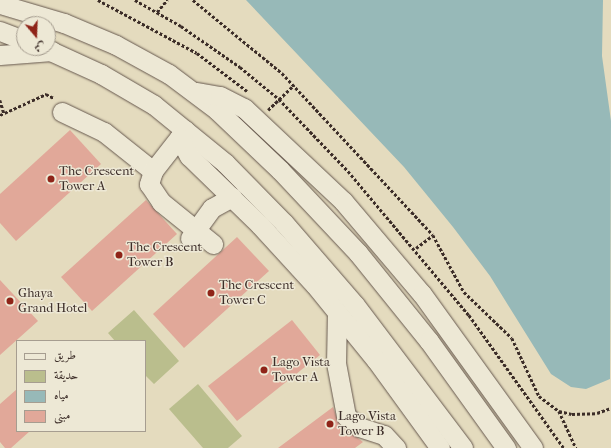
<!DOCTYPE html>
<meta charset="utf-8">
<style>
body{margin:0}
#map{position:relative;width:611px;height:448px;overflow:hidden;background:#e4dbbe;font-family:"IM FELL French Canon",Amiri,serif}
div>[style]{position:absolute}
.green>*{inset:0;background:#babe8d}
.water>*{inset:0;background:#97b9b8}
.building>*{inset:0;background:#e1a899}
.path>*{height:2.5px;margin-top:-1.25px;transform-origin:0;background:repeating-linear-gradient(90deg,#3c2d28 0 3px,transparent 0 5px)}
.roads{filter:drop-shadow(0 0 1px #66584e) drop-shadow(0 0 1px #66584e)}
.minor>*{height:19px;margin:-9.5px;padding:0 9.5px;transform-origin:9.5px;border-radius:9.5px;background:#ede8d5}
.dots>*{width:11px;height:11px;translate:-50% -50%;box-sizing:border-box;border:2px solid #ede8d5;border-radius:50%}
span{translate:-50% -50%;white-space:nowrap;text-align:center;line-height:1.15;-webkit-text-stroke:3px #ede8d5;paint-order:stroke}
.poi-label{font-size:13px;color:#3c2d28}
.left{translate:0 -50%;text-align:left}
.legend{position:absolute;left:16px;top:340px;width:130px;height:92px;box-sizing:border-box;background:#ede8d5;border:1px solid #a69d90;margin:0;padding:5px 7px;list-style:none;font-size:12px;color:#3c2d28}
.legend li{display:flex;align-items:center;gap:8px;height:20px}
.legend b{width:20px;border:1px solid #a69d90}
.north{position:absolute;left:16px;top:16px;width:40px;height:40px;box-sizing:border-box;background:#ede8d5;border:1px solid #a69d90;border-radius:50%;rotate:161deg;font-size:11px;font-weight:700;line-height:16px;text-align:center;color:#3c2d28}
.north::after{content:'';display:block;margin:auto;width:14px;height:18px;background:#8f2418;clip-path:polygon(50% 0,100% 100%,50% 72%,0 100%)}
</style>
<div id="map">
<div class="green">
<i style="clip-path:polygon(134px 310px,179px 361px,154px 384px,145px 375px,145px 341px,115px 341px,108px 333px)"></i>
<i style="clip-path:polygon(198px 384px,242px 436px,228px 448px,203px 448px,169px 409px)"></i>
</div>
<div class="water">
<i style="clip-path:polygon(246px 0,603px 0,602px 56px,611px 121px,610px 379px,586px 389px,571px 387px,551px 374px,490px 276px,453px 227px,404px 167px)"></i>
</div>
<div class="building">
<i style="clip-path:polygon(70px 130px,101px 164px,16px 241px,0 223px,0 194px)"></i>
<i style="clip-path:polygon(146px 200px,177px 234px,92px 311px,61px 277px)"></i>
<i style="clip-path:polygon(237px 237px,269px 271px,184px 348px,153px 314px)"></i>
<i style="clip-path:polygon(0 280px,38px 321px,0 355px)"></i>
<i style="clip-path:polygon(292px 320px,320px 355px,237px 421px,208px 386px)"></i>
<i style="clip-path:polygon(17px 389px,17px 431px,30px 431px,11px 448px,5px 448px,0 442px,0 404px)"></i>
<i style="clip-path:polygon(333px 407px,339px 424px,363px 442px,355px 448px,278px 448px)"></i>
</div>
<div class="path">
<i style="left:98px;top:0;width:112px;rotate:28.2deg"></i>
<i style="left:197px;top:53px;width:63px;rotate:37.2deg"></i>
<i style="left:135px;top:0;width:53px;rotate:29.5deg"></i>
<i style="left:181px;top:26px;width:72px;rotate:34.8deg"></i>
<i style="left:240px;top:67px;width:50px;rotate:39.4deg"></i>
<i style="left:279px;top:99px;width:100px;rotate:46.2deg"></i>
<i style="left:348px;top:171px;width:188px;rotate:50deg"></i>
<i style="left:469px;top:315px;width:163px;rotate:54.5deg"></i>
<i style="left:193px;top:0;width:115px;rotate:39.4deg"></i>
<i style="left:282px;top:73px;width:221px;rotate:47deg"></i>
<i style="left:433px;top:235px;width:65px;rotate:61.5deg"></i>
<i style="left:464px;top:292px;width:66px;rotate:43.8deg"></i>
<i style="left:512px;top:338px;width:64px;rotate:65deg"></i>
<i style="left:539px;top:396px;width:25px;rotate:37deg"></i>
<i style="left:559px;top:411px;width:13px;rotate:13deg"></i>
<i style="left:572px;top:414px;width:25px;rotate:-2deg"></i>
<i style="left:597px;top:413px;width:15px;rotate:-20deg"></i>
<i style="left:157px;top:12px;width:16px;rotate:-50deg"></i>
<i style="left:0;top:100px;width:14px;rotate:73deg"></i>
<i style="left:268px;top:110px;width:36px;rotate:-44deg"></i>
<i style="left:0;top:115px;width:51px;rotate:-24.5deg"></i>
<i style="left:46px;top:94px;width:9px;rotate:27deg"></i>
<i style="left:416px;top:248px;width:21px;rotate:-37deg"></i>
<i style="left:559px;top:411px;width:41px;rotate:65.3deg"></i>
</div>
<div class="roads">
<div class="minor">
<i style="left:0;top:4px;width:67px;rotate:16.5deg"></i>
<i style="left:64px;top:23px;width:56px;rotate:22.9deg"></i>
<i style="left:116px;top:45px;width:60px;rotate:28.7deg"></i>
<i style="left:169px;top:74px;width:60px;rotate:36.9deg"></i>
<i style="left:217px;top:110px;width:87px;rotate:43.6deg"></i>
<i style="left:280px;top:170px;width:114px;rotate:46.8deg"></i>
<i style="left:358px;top:253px;width:113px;rotate:51.1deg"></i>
<i style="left:429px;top:341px;width:132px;rotate:54.3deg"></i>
<i style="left:0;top:31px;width:26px;rotate:21deg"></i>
<i style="left:44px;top:48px;width:63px;rotate:24.5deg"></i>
<i style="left:101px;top:74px;width:61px;rotate:30.3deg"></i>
<i style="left:154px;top:105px;width:92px;rotate:39.2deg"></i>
<i style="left:225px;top:163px;width:84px;rotate:45.5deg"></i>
<i style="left:284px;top:223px;width:108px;rotate:49.1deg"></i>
<i style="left:355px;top:305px;width:179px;rotate:52.9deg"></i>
<i style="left:0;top:55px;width:52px;rotate:-4.4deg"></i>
<i style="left:197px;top:92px;width:23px;rotate:10deg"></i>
<i style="left:220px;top:96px;width:27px;rotate:27deg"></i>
<i style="left:244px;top:108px;width:136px;rotate:43.2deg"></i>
<i style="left:343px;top:201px;width:122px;rotate:49.7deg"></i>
<i style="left:422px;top:294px;width:190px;rotate:54.2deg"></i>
<i style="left:62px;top:112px;width:47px;rotate:25.5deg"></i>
<i style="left:104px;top:132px;width:63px;rotate:38.5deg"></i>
<i style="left:185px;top:130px;width:52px;rotate:128deg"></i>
<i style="left:153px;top:171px;width:14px;rotate:107deg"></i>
<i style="left:149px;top:184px;width:22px;rotate:56deg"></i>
<i style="left:161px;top:202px;width:67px;rotate:38.9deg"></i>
<i style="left:179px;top:138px;width:21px;rotate:61deg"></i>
<i style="left:189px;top:156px;width:99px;rotate:44.2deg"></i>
<i style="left:260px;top:225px;width:81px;rotate:47.5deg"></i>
<i style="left:315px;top:285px;width:97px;rotate:50.9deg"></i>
<i style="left:376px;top:360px;width:109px;rotate:54deg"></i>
<i style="left:190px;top:238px;width:37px;rotate:-54deg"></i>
<i style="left:212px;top:208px;width:23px;rotate:-29deg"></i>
<i style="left:337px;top:312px;width:51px;rotate:91.1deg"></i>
<i style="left:336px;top:363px;width:54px;rotate:79.3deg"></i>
<i style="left:346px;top:416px;width:17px;rotate:40deg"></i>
<i style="left:359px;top:427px;width:26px;rotate:18deg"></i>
<i style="left:384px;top:435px;width:18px;rotate:47deg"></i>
</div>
</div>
<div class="dots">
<i style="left:51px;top:179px;background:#8f2418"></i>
<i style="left:119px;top:255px;background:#8f2418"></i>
<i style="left:211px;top:293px;background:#8f2418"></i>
<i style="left:10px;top:301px;background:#8f2418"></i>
<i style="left:264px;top:370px;background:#8f2418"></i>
<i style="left:330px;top:424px;background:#8f2418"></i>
</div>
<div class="poi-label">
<span class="left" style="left:59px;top:179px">The Crescent<br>Tower A</span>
<span class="left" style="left:127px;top:255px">The Crescent<br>Tower B</span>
<span class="left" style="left:219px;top:293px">The Crescent<br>Tower C</span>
<span class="left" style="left:18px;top:301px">Ghaya<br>Grand Hotel</span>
<span class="left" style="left:272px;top:370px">Lago Vista<br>Tower A</span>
<span class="left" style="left:338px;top:424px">Lago Vista<br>Tower B</span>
</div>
<ul class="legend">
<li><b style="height:5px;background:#ede8d5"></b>طريق</li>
<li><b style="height:11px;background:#babe8d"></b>حديقة</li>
<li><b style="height:11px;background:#97b9b8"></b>مياه</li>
<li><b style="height:11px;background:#e1a899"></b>مبنى</li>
</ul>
<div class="north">ش</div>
</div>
